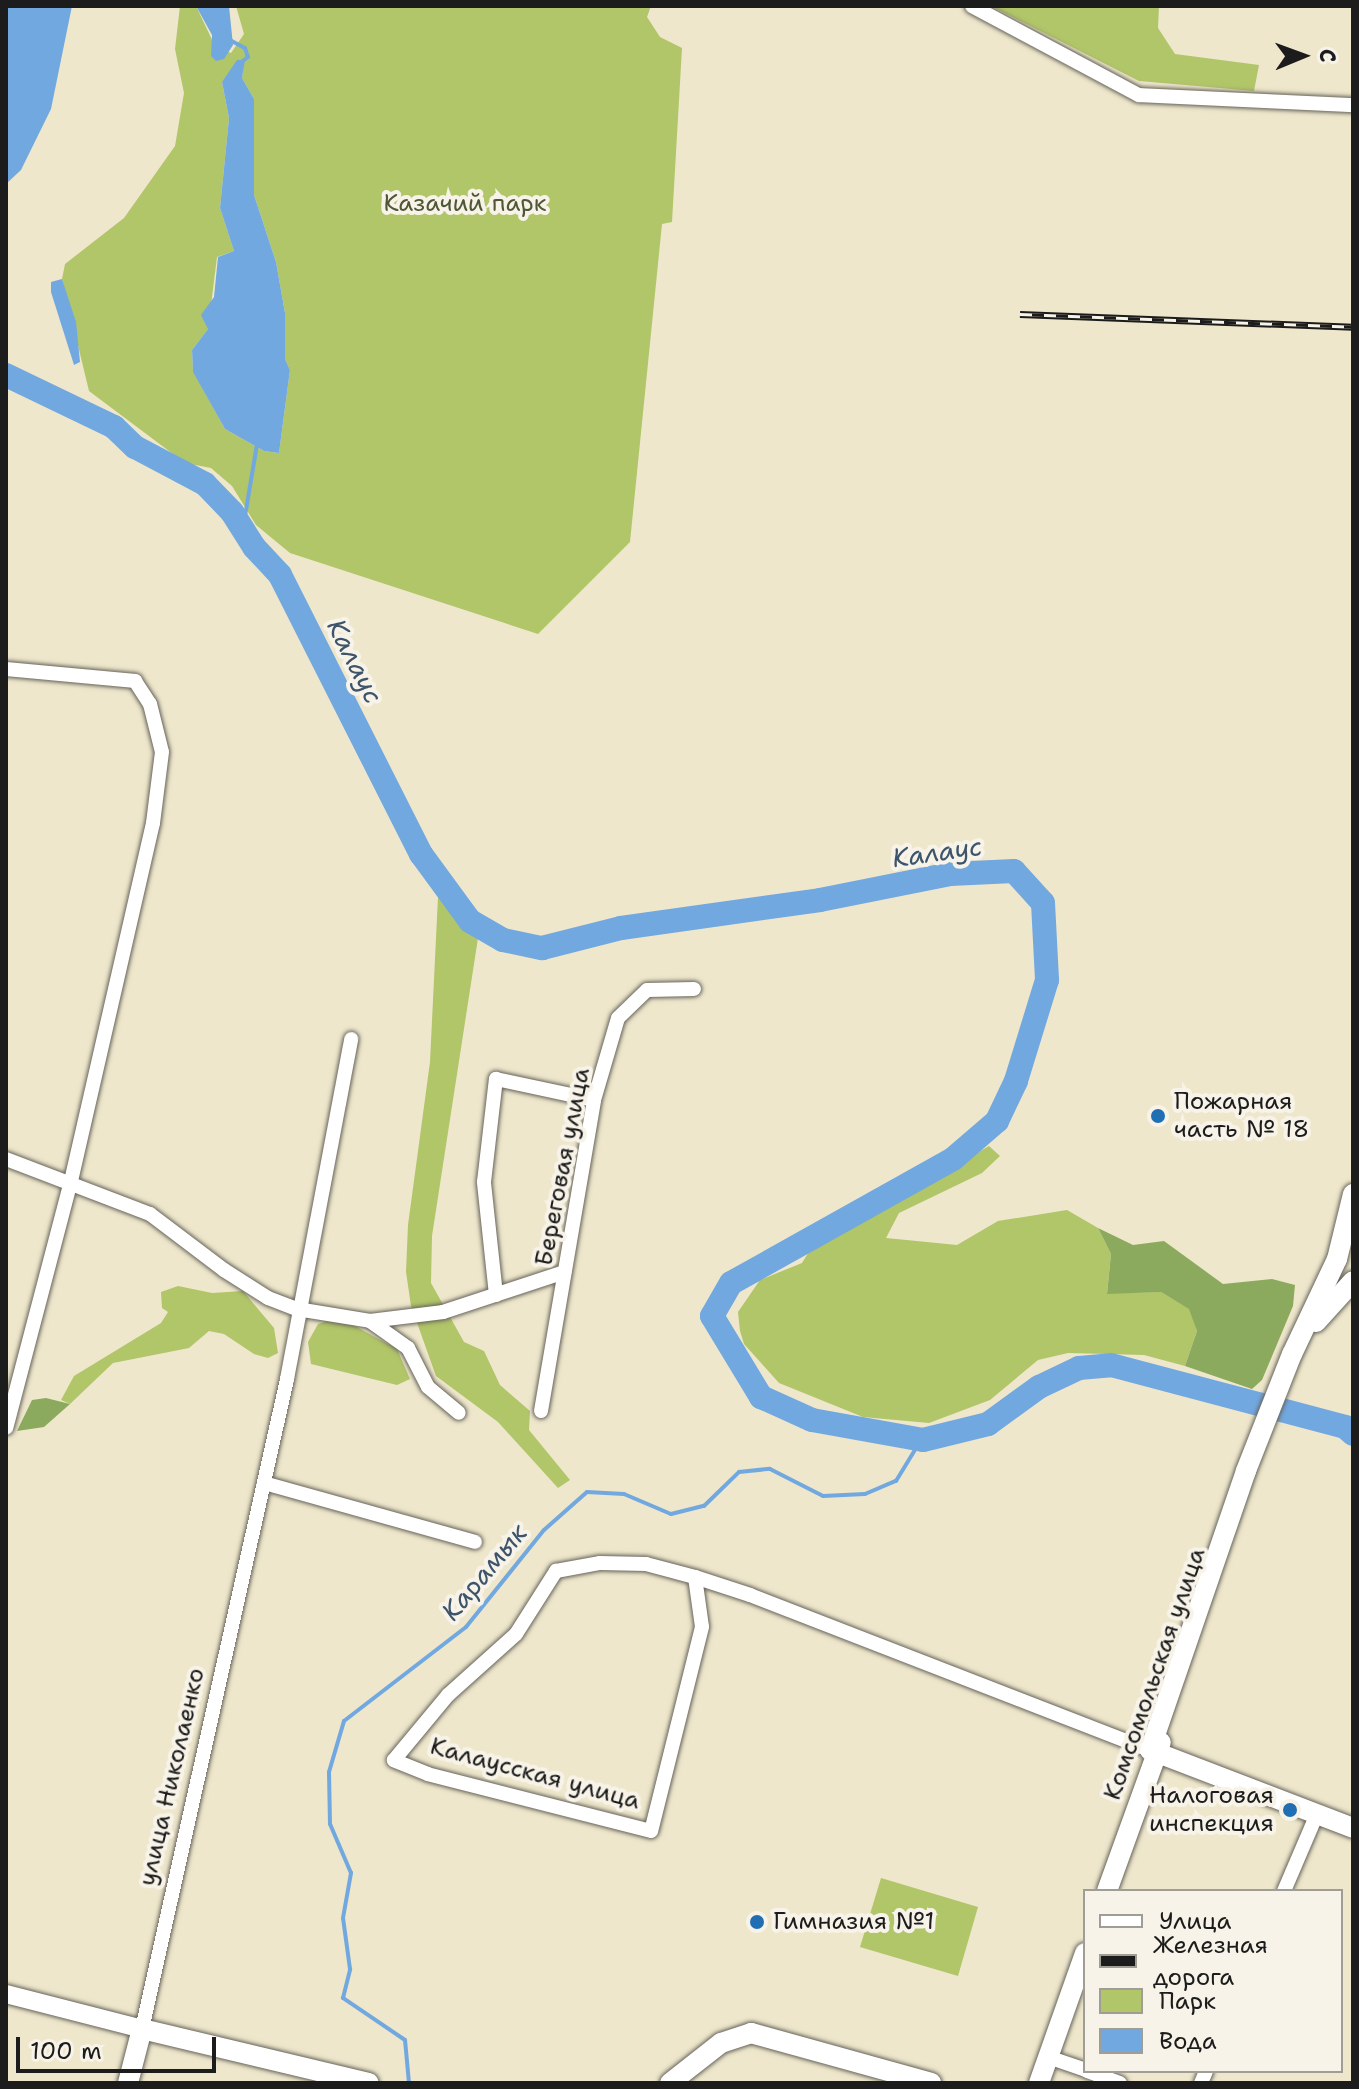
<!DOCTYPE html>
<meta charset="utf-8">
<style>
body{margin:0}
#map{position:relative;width:1359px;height:2089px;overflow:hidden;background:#eee7cc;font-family:"Shantell Sans",sans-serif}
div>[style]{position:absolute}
.green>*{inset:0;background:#b1c569}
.forest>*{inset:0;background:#8caa5d}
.water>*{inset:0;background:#72a8e0}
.stream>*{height:4px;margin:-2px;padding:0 2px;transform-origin:2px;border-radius:2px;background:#72a8e0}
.river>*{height:24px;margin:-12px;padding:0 12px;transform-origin:12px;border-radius:12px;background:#72a8e0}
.roads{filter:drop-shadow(0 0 2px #66635a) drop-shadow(0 0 2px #66635a)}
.minor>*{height:14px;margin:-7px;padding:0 7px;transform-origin:7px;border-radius:7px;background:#fff}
.tertiary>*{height:18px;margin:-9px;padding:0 9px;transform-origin:9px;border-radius:9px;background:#fff}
.secondary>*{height:20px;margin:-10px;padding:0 10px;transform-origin:10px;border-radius:10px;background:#fff}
.rail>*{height:7px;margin-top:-3.5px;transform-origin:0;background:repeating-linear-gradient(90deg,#f7f3e8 0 12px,#1c1c1c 0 24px);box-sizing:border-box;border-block:2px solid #1c1c1c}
.dots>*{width:22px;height:22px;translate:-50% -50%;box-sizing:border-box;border:4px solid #f7f3e8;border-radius:50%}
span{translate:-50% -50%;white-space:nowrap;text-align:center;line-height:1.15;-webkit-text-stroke:8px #f7f3e8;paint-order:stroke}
.park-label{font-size:24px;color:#505737}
.poi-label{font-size:24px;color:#1c1c1c}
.left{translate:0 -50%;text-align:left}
.right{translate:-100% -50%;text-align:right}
.street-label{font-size:24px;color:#1c1c1c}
.water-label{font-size:26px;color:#3e546a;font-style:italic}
.frame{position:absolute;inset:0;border:8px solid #1c1c1c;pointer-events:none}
.legend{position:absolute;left:1083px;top:1889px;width:260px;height:184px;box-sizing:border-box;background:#f7f3e8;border:2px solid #9f9d96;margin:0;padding:10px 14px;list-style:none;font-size:24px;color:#1c1c1c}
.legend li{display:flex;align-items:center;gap:16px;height:40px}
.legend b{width:40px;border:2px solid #9f9d96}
.north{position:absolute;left:1263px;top:16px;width:80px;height:80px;-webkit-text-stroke:6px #f7f3e8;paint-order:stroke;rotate:89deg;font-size:22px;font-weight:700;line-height:32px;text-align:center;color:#1c1c1c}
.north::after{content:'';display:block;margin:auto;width:28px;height:36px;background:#1c1c1c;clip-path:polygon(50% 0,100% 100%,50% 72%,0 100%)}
.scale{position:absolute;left:16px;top:2037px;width:200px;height:36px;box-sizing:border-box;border:4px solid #1c1c1c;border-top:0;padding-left:10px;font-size:24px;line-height:28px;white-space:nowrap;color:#1c1c1c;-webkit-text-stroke:6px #f7f3e8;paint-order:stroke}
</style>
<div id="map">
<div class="green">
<i style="clip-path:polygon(evenodd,180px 6px,196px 6px,215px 46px,231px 53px,244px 34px,236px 6px,651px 6px,647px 17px,660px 37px,682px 48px,672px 222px,662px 224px,630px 542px,538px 634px,290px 553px,256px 525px,232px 486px,211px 468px,185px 463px,89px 391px,62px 279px,65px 264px,124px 218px,175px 146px,184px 93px,175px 49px,180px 6px,244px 61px,242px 78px,254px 99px,254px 195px,276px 262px,285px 313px,285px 359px,290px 370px,279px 453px,264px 451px,225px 429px,193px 371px,192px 350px,208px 329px,217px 257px,234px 251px,220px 208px,229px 118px,222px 82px,244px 61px)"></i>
<i style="clip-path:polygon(991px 6px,1159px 6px,1158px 28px,1175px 54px,1259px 65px,1254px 91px,1139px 81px)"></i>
<i style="clip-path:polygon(438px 897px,478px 938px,432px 1236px,431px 1283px,464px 1342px,484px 1351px,500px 1385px,530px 1411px,529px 1430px,570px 1480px,558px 1488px,498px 1422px,436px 1376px,411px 1306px,406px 1272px,408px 1225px,430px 1062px)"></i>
<i style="clip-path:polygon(989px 1146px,1000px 1156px,982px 1173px,899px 1213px,886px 1238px,957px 1245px,998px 1221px,1067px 1210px,1098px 1228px,1111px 1254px,1107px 1293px,1161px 1292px,1190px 1309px,1197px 1331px,1185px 1366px,1144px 1355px,1068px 1353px,1038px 1360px,990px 1400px,929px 1423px,863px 1417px,779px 1383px,744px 1344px,740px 1331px,738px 1312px,760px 1280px,802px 1263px,810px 1250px)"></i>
<i style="clip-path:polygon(178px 1286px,212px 1293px,243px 1291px,274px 1328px,278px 1353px,268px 1358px,254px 1354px,224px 1334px,209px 1331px,189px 1348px,113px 1363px,70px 1404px,61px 1400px,74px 1376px,161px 1323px,168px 1312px,162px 1308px,161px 1292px)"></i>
<i style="clip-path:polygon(327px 1321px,353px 1325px,397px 1349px,410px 1379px,397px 1385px,311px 1364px,308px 1342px,318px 1324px)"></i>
<i style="clip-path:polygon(881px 1878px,978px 1907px,958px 1976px,860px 1947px)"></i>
</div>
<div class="forest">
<i style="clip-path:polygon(1098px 1228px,1133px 1245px,1164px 1241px,1223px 1284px,1272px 1279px,1295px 1285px,1293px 1306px,1262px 1380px,1252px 1389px,1185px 1366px,1197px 1331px,1189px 1309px,1161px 1292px,1107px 1294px,1111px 1254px)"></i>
<i style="clip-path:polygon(46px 1398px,70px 1404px,44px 1427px,17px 1431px,32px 1400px)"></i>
</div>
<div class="water">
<i style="clip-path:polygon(6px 6px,72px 6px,51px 109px,21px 170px,6px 184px)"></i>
<i style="clip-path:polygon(196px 6px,229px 6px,233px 45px,224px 59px,216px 61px,211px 56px,212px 35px)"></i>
<i style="clip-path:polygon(237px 60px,245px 60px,242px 78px,254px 99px,254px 195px,276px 262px,285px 313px,285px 359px,290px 370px,279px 453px,264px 451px,225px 429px,193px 372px,192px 350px,208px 329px,201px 315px,214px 297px,218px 257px,234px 251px,220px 208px,229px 118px,222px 82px)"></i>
<i style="clip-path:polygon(62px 279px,76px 322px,80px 362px,74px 365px,51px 292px,51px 282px)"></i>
</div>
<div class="stream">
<i style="left:228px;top:39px;width:19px;rotate:28deg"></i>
<i style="left:245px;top:48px;width:9px;rotate:72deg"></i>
<i style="left:248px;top:57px;width:10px;rotate:143deg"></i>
<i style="left:243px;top:528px;width:85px;rotate:-80.5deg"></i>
<i style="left:409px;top:2083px;width:43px;rotate:-95.3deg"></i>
<i style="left:405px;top:2040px;width:75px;rotate:-145.9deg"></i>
<i style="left:343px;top:1998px;width:30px;rotate:-76deg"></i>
<i style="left:350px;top:1969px;width:51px;rotate:-97.8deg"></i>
<i style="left:343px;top:1918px;width:46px;rotate:-79.9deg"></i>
<i style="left:351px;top:1873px;width:53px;rotate:-113.2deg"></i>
<i style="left:330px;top:1824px;width:52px;rotate:-91.1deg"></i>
<i style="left:329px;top:1772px;width:53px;rotate:-73.6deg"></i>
<i style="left:344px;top:1721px;width:154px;rotate:-37.6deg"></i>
<i style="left:466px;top:1627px;width:124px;rotate:-51.2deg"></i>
<i style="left:544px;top:1530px;width:57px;rotate:-41.5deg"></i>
<i style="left:587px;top:1492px;width:37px;rotate:3deg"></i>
<i style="left:624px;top:1494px;width:51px;rotate:23.1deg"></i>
<i style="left:671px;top:1514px;width:34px;rotate:-14deg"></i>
<i style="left:704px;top:1506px;width:49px;rotate:-44.2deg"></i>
<i style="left:739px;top:1472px;width:31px;rotate:-6deg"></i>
<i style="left:770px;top:1469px;width:59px;rotate:27deg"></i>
<i style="left:823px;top:1496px;width:42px;rotate:-2.7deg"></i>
<i style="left:865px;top:1494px;width:34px;rotate:-23deg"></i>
<i style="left:896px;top:1481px;width:48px;rotate:-58.6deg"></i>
</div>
<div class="river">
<i style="left:6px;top:375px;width:120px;rotate:25.7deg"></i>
<i style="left:114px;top:427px;width:29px;rotate:44deg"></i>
<i style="left:135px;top:447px;width:79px;rotate:27.9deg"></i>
<i style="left:205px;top:484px;width:39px;rotate:46deg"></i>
<i style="left:232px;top:512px;width:41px;rotate:57.8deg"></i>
<i style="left:254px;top:547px;width:38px;rotate:47deg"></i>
<i style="left:280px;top:575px;width:313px;rotate:63.2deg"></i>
<i style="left:421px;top:854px;width:83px;rotate:53.8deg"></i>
<i style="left:470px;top:921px;width:38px;rotate:30deg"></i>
<i style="left:503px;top:940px;width:40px;rotate:12deg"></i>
<i style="left:542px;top:948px;width:81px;rotate:-14.2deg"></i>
<i style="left:621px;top:928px;width:201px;rotate:-8deg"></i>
<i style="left:820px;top:900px;width:133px;rotate:-11.3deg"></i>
<i style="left:950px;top:874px;width:64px;rotate:-2.7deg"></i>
<i style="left:1014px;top:871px;width:43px;rotate:47.8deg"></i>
<i style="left:1043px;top:903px;width:77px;rotate:87deg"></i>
<i style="left:1047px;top:980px;width:106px;rotate:107.1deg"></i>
<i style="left:1016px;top:1081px;width:44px;rotate:115.4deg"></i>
<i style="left:997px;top:1121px;width:58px;rotate:139.2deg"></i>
<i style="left:953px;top:1159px;width:254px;rotate:150.8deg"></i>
<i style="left:731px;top:1283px;width:38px;rotate:120deg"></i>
<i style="left:712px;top:1316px;width:95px;rotate:58.8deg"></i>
<i style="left:761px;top:1397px;width:56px;rotate:24.3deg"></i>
<i style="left:812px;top:1420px;width:113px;rotate:10.2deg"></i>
<i style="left:923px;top:1440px;width:67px;rotate:-13.8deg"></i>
<i style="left:988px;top:1424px;width:63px;rotate:-36deg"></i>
<i style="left:1039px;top:1387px;width:44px;rotate:-25.4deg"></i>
<i style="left:1079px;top:1368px;width:32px;rotate:-5deg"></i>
<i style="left:1111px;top:1365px;width:242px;rotate:14.8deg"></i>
<i style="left:1345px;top:1427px;width:11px;rotate:41deg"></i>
</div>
<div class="roads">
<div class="minor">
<i style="left:972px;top:6px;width:189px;rotate:28.1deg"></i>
<i style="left:1139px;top:95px;width:214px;rotate:2.7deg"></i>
<i style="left:6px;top:669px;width:130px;rotate:5.3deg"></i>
<i style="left:135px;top:681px;width:27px;rotate:57deg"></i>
<i style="left:150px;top:704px;width:49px;rotate:76deg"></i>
<i style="left:162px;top:752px;width:72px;rotate:97.2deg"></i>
<i style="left:153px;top:823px;width:367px;rotate:102.9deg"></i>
<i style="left:71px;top:1181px;width:255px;rotate:104.7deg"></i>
<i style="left:6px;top:1159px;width:154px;rotate:20.9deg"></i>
<i style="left:150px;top:1214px;width:93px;rotate:37.1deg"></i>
<i style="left:224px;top:1270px;width:52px;rotate:32.5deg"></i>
<i style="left:268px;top:1298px;width:31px;rotate:21deg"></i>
<i style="left:297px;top:1309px;width:74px;rotate:9.3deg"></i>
<i style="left:370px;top:1321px;width:74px;rotate:-7deg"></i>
<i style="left:443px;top:1312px;width:128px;rotate:-18.2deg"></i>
<i style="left:496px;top:1295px;width:114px;rotate:-96.1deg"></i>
<i style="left:484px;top:1182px;width:104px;rotate:-83.4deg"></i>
<i style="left:496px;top:1079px;width:100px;rotate:12.1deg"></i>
<i style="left:370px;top:1321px;width:47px;rotate:35.4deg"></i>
<i style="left:408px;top:1348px;width:44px;rotate:62.9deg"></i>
<i style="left:428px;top:1387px;width:40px;rotate:40deg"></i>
<i style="left:541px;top:1411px;width:315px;rotate:-80.3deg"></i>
<i style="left:594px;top:1100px;width:85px;rotate:-73.7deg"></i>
<i style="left:618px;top:1018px;width:40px;rotate:-44deg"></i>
<i style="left:647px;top:990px;width:47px;rotate:-1.2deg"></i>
<i style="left:264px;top:1483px;width:219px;rotate:15.6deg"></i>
<i style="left:695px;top:1577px;width:50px;rotate:82deg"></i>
<i style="left:702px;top:1627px;width:210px;rotate:104deg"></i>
<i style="left:651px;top:1831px;width:230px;rotate:-165.7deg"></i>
<i style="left:428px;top:1774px;width:37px;rotate:-158deg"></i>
<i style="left:394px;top:1760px;width:85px;rotate:-50.3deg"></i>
<i style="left:448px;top:1695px;width:91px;rotate:-41.9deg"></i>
<i style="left:516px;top:1634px;width:75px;rotate:-57.6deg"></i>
<i style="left:556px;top:1571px;width:45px;rotate:-10.3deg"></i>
<i style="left:600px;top:1563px;width:46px;rotate:1.2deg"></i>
<i style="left:646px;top:1564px;width:51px;rotate:14.9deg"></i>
<i style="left:695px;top:1577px;width:58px;rotate:18.1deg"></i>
<i style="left:750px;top:1595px;width:429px;rotate:21.2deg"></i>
<i style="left:1284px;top:1891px;width:84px;rotate:-66.8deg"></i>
<i style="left:142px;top:2029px;width:666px;rotate:-77.42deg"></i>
<i style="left:287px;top:1379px;width:346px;rotate:-79.3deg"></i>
<i style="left:1048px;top:2057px;width:39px;rotate:19deg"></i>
<i style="left:1087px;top:2071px;width:35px;rotate:20deg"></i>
<i style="left:1201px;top:2083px;width:13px;rotate:-67deg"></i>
</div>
<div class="tertiary">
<i style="left:6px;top:1994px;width:140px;rotate:14.4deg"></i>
</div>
<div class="secondary">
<i style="left:1353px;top:1194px;width:67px;rotate:103.8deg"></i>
<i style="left:1337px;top:1259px;width:105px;rotate:115.3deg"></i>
<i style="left:1292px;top:1354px;width:126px;rotate:111.5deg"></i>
<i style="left:1246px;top:1471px;width:295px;rotate:109deg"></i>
<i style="left:1150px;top:1750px;width:217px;rotate:21deg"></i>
<i style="left:1316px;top:1322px;width:55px;rotate:-47.9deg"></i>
<i style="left:1107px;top:1891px;width:158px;rotate:-70.1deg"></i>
<i style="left:128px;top:2083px;width:56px;rotate:-75.5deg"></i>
<i style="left:142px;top:2029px;width:233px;rotate:13.4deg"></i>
<i style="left:670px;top:2083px;width:65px;rotate:-38.1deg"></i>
<i style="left:721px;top:2043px;width:32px;rotate:-18deg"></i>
<i style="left:751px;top:2033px;width:187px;rotate:15.5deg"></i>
<i style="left:1039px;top:2083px;width:138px;rotate:-70.5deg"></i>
</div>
</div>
<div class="rail">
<i style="left:1020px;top:314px;width:333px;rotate:2.2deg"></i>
</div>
<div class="dots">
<i style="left:1158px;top:1116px;background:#1f6fb2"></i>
<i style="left:1290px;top:1810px;background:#1f6fb2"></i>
<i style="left:757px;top:1922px;background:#1f6fb2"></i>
</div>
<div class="park-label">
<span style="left:465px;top:204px">Казачий парк</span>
</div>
<div class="poi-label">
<span class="left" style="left:1174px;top:1116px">Пожарная<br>часть № 18</span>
<span class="right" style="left:1274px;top:1810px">Налоговая<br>инспекция</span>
<span class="left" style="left:773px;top:1922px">Гимназия №1</span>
</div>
<div class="street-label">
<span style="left:563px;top:1167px;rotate:-79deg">Береговая улица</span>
<span style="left:1155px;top:1674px;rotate:-71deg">Комсомольская улица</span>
<span style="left:535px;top:1774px;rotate:15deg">Калаусская улица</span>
<span style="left:172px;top:1777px;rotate:-77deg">улица Николаенко</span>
</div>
<div class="water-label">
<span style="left:355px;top:661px;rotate:63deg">Калаус</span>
<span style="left:937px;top:852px;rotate:-8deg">Калаус</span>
<span style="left:484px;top:1572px;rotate:-50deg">Карамык</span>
</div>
<div class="frame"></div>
<ul class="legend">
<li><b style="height:10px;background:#fff"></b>Улица</li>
<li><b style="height:10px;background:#1c1c1c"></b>Железная дорога</li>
<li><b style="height:22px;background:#b1c569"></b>Парк</li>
<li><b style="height:22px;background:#72a8e0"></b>Вода</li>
</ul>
<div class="north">С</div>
<div class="scale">100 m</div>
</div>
